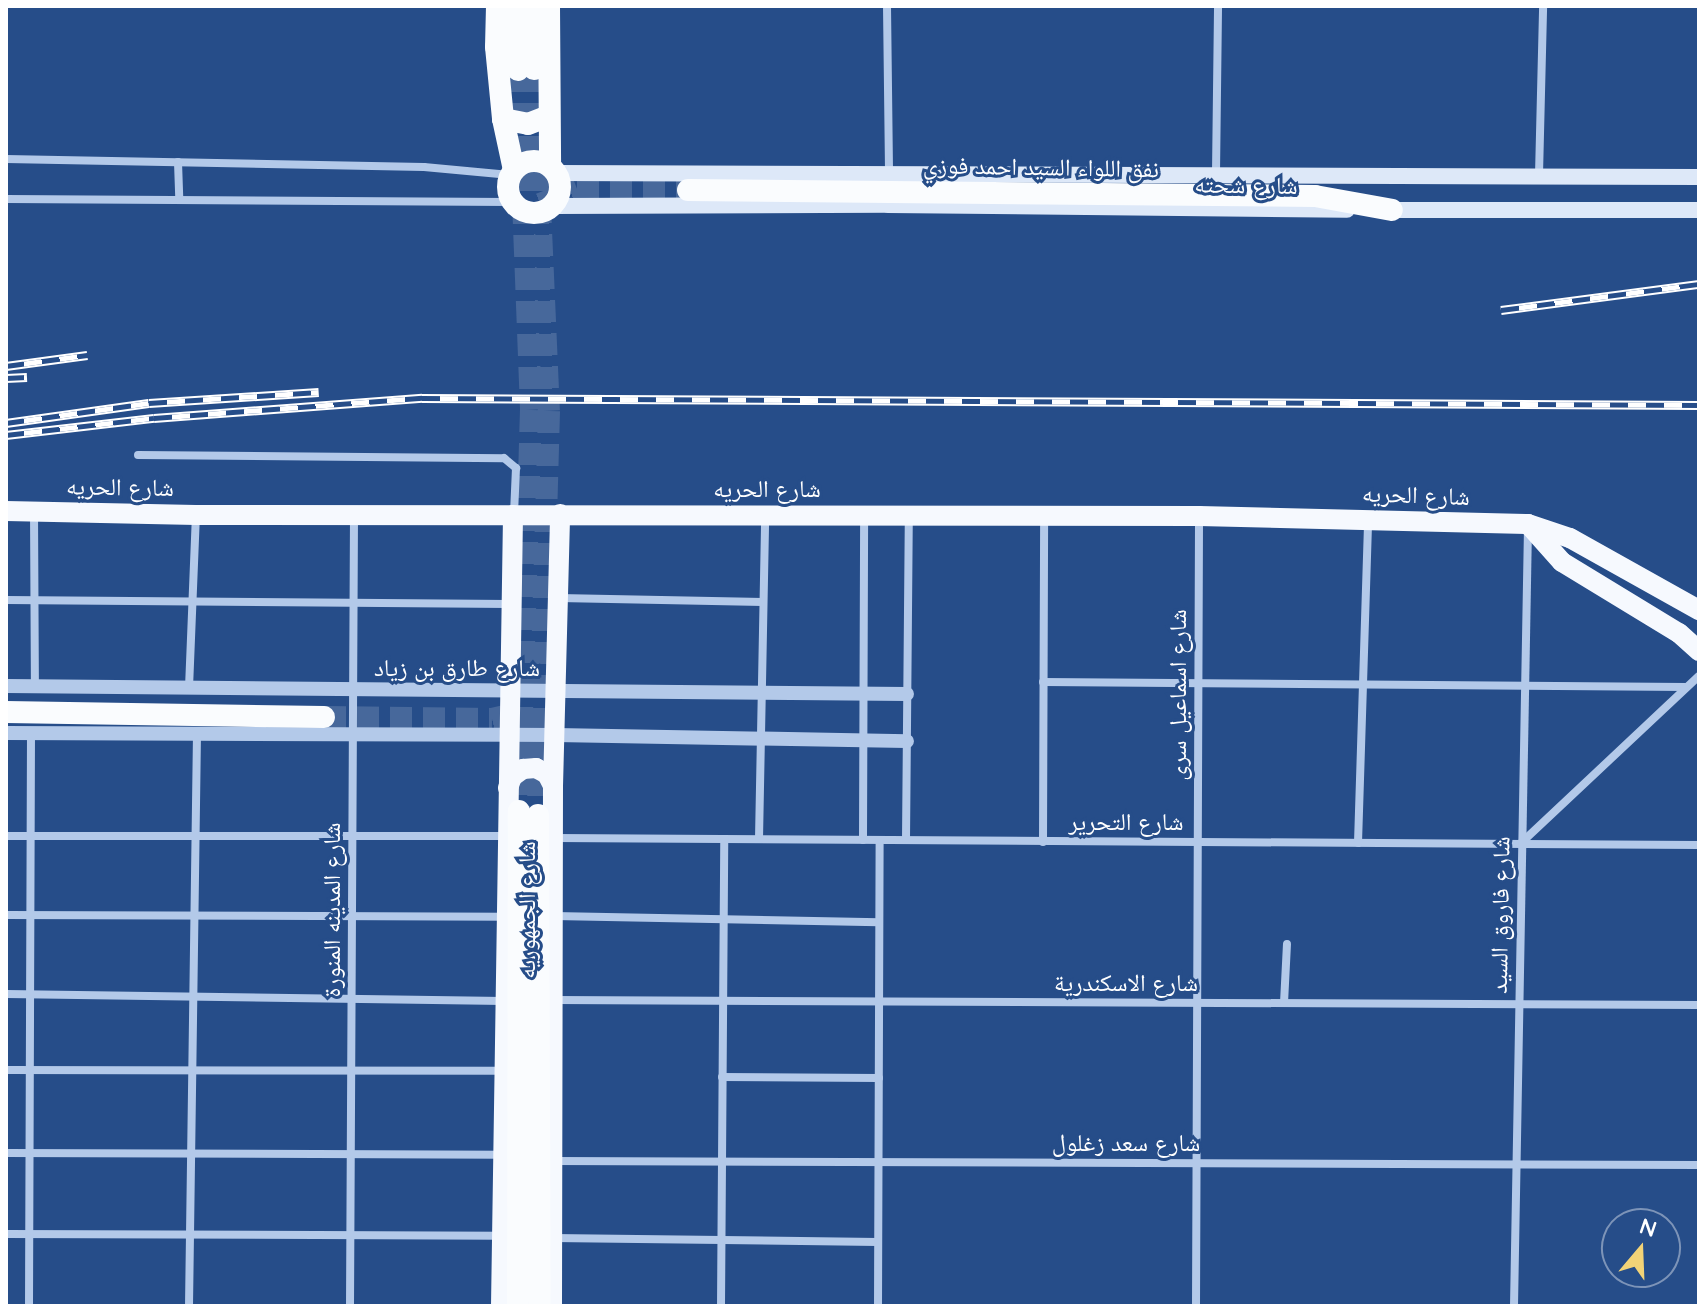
<!DOCTYPE html>
<meta charset="utf-8">
<style>
body{margin:0}
#map{position:relative;width:1705px;height:1312px;overflow:hidden;background:#264d89;font-family:Quicksand,"Noto Naskh Arabic",sans-serif}
div>[style]{position:absolute}
.trunk-tunnel>*{height:22px;margin-top:-11px;transform-origin:0;background:repeating-linear-gradient(90deg,#47689b 0 22px,transparent 0 33px)}
.minor>*{height:8px;margin:-4px;padding:0 4px;transform-origin:4px;border-radius:4px;background:#b3c9e9}
.tertiary>*{height:14px;margin:-7px;padding:0 7px;transform-origin:7px;border-radius:7px;background:#b3c9e9}
.secondary>*{height:16px;margin:-8px;padding:0 8px;transform-origin:8px;border-radius:8px;background:#dde8f8}
.primary>*{height:20px;margin:-10px;padding:0 10px;transform-origin:10px;border-radius:10px;background:#f6f9fe}
.trunk>*{height:22px;margin:-11px;padding:0 11px;transform-origin:11px;border-radius:11px;background:#fafcfe}
.trunk>.ring{margin:-11px;padding:0;box-sizing:content-box;background:none;border:22px solid #fafcfe;border-radius:50%}
.rail>*{height:9px;margin-top:-4.5px;transform-origin:0;background:repeating-linear-gradient(90deg,#264d89 0 18px,#fff 0 36px);box-sizing:border-box;border-block:2px solid #fff}
span{translate:-50% -50%;white-space:nowrap;text-align:center;line-height:1.15;-webkit-text-stroke:6px #264d89;paint-order:stroke}
.street-label{font-size:24px;color:#fff}
.frame{position:absolute;inset:0;border:8px solid #fff;pointer-events:none}
.north{position:absolute;left:1601px;top:1208px;width:80px;height:80px;box-sizing:border-box;background:#264d89;border:2px solid #7d94b8;border-radius:50%;rotate:19deg;font-size:22px;font-weight:700;line-height:32px;text-align:center;color:#fff}
.north::after{content:'';display:block;margin:auto;width:28px;height:36px;background:#f2d377;clip-path:polygon(50% 0,100% 100%,50% 72%,0 100%)}
</style>
<div id="map">
<div class="trunk-tunnel">
<i style="left:518px;top:70px;width:340px;rotate:87.8deg"></i>
<i style="left:531px;top:410px;width:401px;rotate:91.7deg"></i>
<i style="left:534px;top:70px;width:341px;rotate:87.5deg"></i>
<i style="left:549px;top:411px;width:404px;rotate:91.6deg"></i>
<i style="left:540px;top:204px;width:40px;rotate:-21deg"></i>
<i style="left:577px;top:190px;width:111px"></i>
<i style="left:324px;top:717px;width:168px;rotate:0.7deg"></i>
<i style="left:492px;top:719px;width:31px;rotate:-13deg"></i>
</div>
<div class="minor">
<i style="left:887px;top:6px;width:166px;rotate:89.3deg"></i>
<i style="left:6px;top:159px;width:418px;rotate:1.1deg"></i>
<i style="left:424px;top:167px;width:87px;rotate:5.3deg"></i>
<i style="left:178px;top:162px;width:37px;rotate:88deg"></i>
<i style="left:1216px;top:173px;width:167px;rotate:-89.3deg"></i>
<i style="left:1539px;top:175px;width:169px;rotate:-88.6deg"></i>
<i style="left:6px;top:199px;width:506px;rotate:0.34deg"></i>
<i style="left:138px;top:455px;width:366px;rotate:0.5deg"></i>
<i style="left:504px;top:458px;width:16px;rotate:40deg"></i>
<i style="left:516px;top:468px;width:45px;rotate:92.5deg"></i>
<i style="left:34px;top:511px;width:175px;rotate:89.7deg"></i>
<i style="left:559px;top:598px;width:204px;rotate:1.1deg"></i>
<i style="left:6px;top:600px;width:503px;rotate:0.46deg"></i>
<i style="left:1043px;top:682px;width:643px;rotate:0.45deg"></i>
<i style="left:189px;top:688px;width:172px;rotate:-87.7deg"></i>
<i style="left:6px;top:836px;width:501px"></i>
<i style="left:555px;top:838px;width:1144px;rotate:0.35deg"></i>
<i style="left:759px;top:839px;width:323px;rotate:-88.9deg"></i>
<i style="left:863px;top:840px;width:325px;rotate:-89.8deg"></i>
<i style="left:906px;top:840px;width:323px;rotate:-89.5deg"></i>
<i style="left:1043px;top:842px;width:326px;rotate:-89.8deg"></i>
<i style="left:1358px;top:843px;width:322px;rotate:-88.2deg"></i>
<i style="left:1520px;top:844px;width:245px;rotate:-43.2deg"></i>
<i style="left:6px;top:915px;width:499px;rotate:0.2deg"></i>
<i style="left:554px;top:916px;width:325px;rotate:1.1deg"></i>
<i style="left:6px;top:994px;width:498px;rotate:0.8deg"></i>
<i style="left:554px;top:1000px;width:1145px;rotate:0.25deg"></i>
<i style="left:1284px;top:1003px;width:59px;rotate:-87.1deg"></i>
<i style="left:6px;top:1070px;width:498px;rotate:0.1deg"></i>
<i style="left:722px;top:1077px;width:157px;rotate:0.4deg"></i>
<i style="left:6px;top:1153px;width:495px;rotate:0.2deg"></i>
<i style="left:553px;top:1161px;width:1146px;rotate:0.2deg"></i>
<i style="left:6px;top:1234px;width:494px;rotate:0.2deg"></i>
<i style="left:553px;top:1238px;width:325px;rotate:0.7deg"></i>
<i style="left:29px;top:1306px;width:573px;rotate:-89.8deg"></i>
<i style="left:189px;top:1306px;width:572px;rotate:-89.2deg"></i>
<i style="left:350px;top:1306px;width:791px;rotate:-89.71deg"></i>
<i style="left:721px;top:1306px;width:467px;rotate:-89.6deg"></i>
<i style="left:878px;top:1306px;width:466px;rotate:-89.8deg"></i>
<i style="left:1196px;top:1306px;width:790px;rotate:-89.78deg"></i>
<i style="left:1514px;top:1306px;width:775px;rotate:-88.97deg"></i>
</div>
<div class="tertiary">
<i style="left:6px;top:686px;width:901px;rotate:0.51deg"></i>
<i style="left:6px;top:733px;width:550px;rotate:0.21deg"></i>
<i style="left:556px;top:735px;width:351px;rotate:1deg"></i>
</div>
<div class="secondary">
<i style="left:556px;top:173px;width:1143px;rotate:0.2deg"></i>
<i style="left:553px;top:206px;width:335px;rotate:-0.2deg"></i>
<i style="left:888px;top:205px;width:459px;rotate:0.6deg"></i>
<i style="left:1383px;top:210px;width:316px"></i>
</div>
<div class="primary">
<i style="left:6px;top:511px;width:190px;rotate:1.2deg"></i>
<i style="left:196px;top:515px;width:1003px;rotate:0.06deg"></i>
<i style="left:1199px;top:516px;width:329px;rotate:1.4deg"></i>
<i style="left:1528px;top:524px;width:44px;rotate:18.4deg"></i>
<i style="left:1570px;top:538px;width:148px;rotate:29.2deg"></i>
<i style="left:1528px;top:524px;width:51px;rotate:48.2deg"></i>
<i style="left:1562px;top:562px;width:137px;rotate:31.3deg"></i>
<i style="left:1679px;top:633px;width:27px;rotate:42deg"></i>
<i style="left:508px;top:788px;width:12px;rotate:-70deg"></i>
<i style="left:512px;top:777px;width:14px;rotate:-36deg"></i>
<i style="left:523px;top:769px;width:13px;rotate:-4deg"></i>
<i style="left:536px;top:768px;width:13px;rotate:29deg"></i>
<i style="left:547px;top:774px;width:13px;rotate:63deg"></i>
<i style="left:501px;top:1306px;width:791px;rotate:-89.13deg"></i>
<i style="left:552px;top:1306px;width:520px;rotate:-89.89deg"></i>
<i style="left:553px;top:786px;width:272px;rotate:-88.5deg"></i>
</div>
<div class="trunk">
<i style="left:497px;top:6px;width:41px;rotate:91.4deg"></i>
<i style="left:496px;top:47px;width:72px;rotate:84.4deg"></i>
<i style="left:503px;top:119px;width:52px;rotate:77.8deg"></i>
<i style="left:516px;top:6px;width:64px;rotate:88.2deg"></i>
<i style="left:533px;top:6px;width:63px;rotate:89.1deg"></i>
<i style="left:549px;top:6px;width:160px;rotate:89.6deg"></i>
<i style="left:503px;top:119px;width:25px;rotate:11deg"></i>
<i style="left:528px;top:124px;width:22px;rotate:-21deg"></i>
<i class="ring" style="left:508px;top:161px;width:30px;height:30px"></i>
<i style="left:688px;top:190px;width:627px;rotate:0.55deg"></i>
<i style="left:1315px;top:196px;width:78px;rotate:10.3deg"></i>
<i style="left:6px;top:712px;width:318px;rotate:0.9deg"></i>
<i style="left:538px;top:815px;width:491px;rotate:89.8deg"></i>
<i style="left:518px;top:1306px;width:495px;rotate:-89.9deg"></i>
</div>
<div class="rail">
<i style="left:1501px;top:310px;width:200px;rotate:-7.5deg"></i>
<i style="left:6px;top:366px;width:82px;rotate:-7.7deg"></i>
<i style="left:6px;top:378px;width:21px;rotate:-3deg"></i>
<i style="left:6px;top:423px;width:144px;rotate:-8deg"></i>
<i style="left:149px;top:403px;width:170px;rotate:-3.7deg"></i>
<i style="left:6px;top:435px;width:149px;rotate:-6.6deg"></i>
<i style="left:154px;top:418px;width:269px;rotate:-4.3deg"></i>
<i style="left:422px;top:398px;width:1277px;rotate:0.31deg"></i>
</div>
<div class="street-label">
<span style="left:1041px;top:167px;rotate:1deg">نفق اللواء السيد احمد فوزي</span>
<span style="left:1246px;top:185px;rotate:1deg">شارع شحته</span>
<span style="left:120px;top:487px;rotate:1deg">شارع الحريه</span>
<span style="left:767px;top:489px">شارع الحريه</span>
<span style="left:1416px;top:495px;rotate:2deg">شارع الحريه</span>
<span style="left:457px;top:668px">شارع طارق بن زياد</span>
<span style="left:1178px;top:695px;rotate:-90deg">شارع اسماعيل سرى</span>
<span style="left:1126px;top:822px">شارع التحرير</span>
<span style="left:332px;top:910px;rotate:-90deg">شارع المدينه المنورة</span>
<span style="left:527px;top:910px;rotate:-90deg">شارع الجمهوريه</span>
<span style="left:1500px;top:915px;rotate:-89deg">شارع فاروق السيد</span>
<span style="left:1126px;top:983px">شارع الاسكندرية</span>
<span style="left:1126px;top:1143px">شارع سعد زغلول</span>
</div>
<div class="frame"></div>
<div class="north">N</div>
</div>
